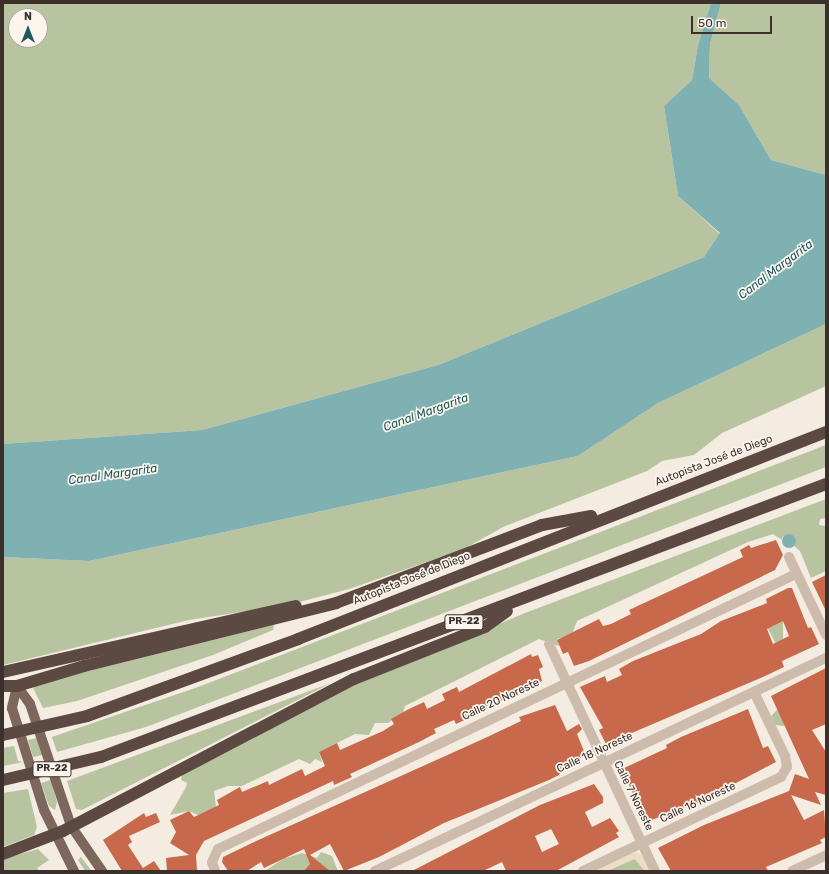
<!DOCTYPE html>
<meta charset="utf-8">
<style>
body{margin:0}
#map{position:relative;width:829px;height:874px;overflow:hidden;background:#f4ebe1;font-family:Rubik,sans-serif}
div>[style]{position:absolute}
.green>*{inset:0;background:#b8c4a0}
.plaza>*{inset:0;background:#ecdcc8}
.water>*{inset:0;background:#7fb0b2}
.round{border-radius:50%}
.building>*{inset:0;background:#c8694b}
.minor>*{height:10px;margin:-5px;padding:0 5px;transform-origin:5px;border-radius:5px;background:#cdbbac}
.major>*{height:10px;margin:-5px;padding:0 5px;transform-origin:5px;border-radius:5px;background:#7d675c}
.highway>*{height:12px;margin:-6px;padding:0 6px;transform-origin:6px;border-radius:6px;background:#5c4a42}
.highway-bridge>*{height:12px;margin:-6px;padding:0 6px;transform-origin:6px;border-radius:6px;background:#5c4a42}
span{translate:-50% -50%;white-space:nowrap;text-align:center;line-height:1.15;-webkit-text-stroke:3.5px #fbf5ee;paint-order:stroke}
.shield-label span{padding:1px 3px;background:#fbf5ee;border:1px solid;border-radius:3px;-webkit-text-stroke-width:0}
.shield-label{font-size:10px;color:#3b302b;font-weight:700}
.street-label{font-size:11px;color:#3b302b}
.water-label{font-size:12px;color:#1f5a5e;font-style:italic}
.frame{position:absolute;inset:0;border:4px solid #3b302b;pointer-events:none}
.north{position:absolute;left:8px;top:8px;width:40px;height:40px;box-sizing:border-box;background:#fbf5ee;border:1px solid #aea6a0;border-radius:50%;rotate:0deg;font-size:11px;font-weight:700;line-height:16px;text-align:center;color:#3b302b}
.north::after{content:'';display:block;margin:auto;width:14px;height:18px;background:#1f5a5e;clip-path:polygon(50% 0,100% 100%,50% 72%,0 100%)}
.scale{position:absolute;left:691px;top:16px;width:81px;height:18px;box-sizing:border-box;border:2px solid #3b302b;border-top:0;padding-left:5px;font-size:12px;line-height:14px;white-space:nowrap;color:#3b302b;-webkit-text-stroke:3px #fbf5ee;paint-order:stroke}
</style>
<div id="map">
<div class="green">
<i style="clip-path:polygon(evenodd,3px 3px,711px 3px,698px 45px,692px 80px,664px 106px,678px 196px,720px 234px,704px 257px,438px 365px,202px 430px,3px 444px,3px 3px,16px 16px,40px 16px,40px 40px,16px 40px,16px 16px)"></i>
<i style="clip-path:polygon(721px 3px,826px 3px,826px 175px,771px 160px,739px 105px,709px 78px,710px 44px)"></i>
<i style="clip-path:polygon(826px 324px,826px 386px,722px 433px,694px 455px,662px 461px,647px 471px,503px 527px,464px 549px,349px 589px,288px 605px,189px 620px,3px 665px,3px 557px,89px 561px,578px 456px,658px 403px)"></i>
<i style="clip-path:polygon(826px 445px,826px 467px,146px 727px,57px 752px,52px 737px,198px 687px)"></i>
<i style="clip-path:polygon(826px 499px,826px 518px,820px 519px,819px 525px,826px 526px,826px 571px,811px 578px,800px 551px,793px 545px,795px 537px,791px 534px,782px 537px,782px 540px,773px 534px,748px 542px,577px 621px,572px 634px,557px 639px,559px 646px,539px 639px,405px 706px,403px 713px,388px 723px,375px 723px,369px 735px,355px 734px,319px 752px,322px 762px,315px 759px,310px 764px,299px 759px,242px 786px,228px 786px,214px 791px,216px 807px,198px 815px,189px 811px,170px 815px,186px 787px,187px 783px,181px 780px,183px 770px,319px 700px,525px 613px)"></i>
<i style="clip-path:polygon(793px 618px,783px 622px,783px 640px,776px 644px,765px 623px)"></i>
<i style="clip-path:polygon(274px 624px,273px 630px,213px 655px,77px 701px,43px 708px,33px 688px,39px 683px)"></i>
<i style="clip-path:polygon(331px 683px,82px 810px,76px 809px,67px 781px)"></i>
<i style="clip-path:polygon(778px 709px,785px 725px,784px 726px,775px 725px,771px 716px)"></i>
<i style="clip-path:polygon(37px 738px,42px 755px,33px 757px,28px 740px)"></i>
<i style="clip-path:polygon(14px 746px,18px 761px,23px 762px,3px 766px,3px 748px)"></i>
<i style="clip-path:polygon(51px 780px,57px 802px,55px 810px,49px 806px,41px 783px)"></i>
<i style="clip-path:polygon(28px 789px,37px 827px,34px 835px,3px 847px,3px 793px)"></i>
<i style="clip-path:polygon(38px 849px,49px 860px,37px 868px,39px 871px,3px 871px,3px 859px)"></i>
<i style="clip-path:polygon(321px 852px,332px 856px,338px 871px,265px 871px,283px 859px,284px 853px,286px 858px,302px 853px,317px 858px)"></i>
<i style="clip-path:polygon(81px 857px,91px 870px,92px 871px,85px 871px,78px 860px)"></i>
<i style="clip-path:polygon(635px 859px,645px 871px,607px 871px,632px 859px)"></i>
</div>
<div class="plaza">
<i style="clip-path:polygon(636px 852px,645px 858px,652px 871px,645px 871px,635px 859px,607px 871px,592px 871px)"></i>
</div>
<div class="water">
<i style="clip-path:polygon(711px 3px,721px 3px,710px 44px,709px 78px,739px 105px,771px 160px,826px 175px,826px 324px,658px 403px,578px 456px,89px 561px,3px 557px,3px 444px,202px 430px,438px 365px,704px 257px,720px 233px,678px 196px,664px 106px,692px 80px,698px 45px)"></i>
<i class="round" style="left:782px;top:534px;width:14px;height:14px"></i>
</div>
<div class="building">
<i style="clip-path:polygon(776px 540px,783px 555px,775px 570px,589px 661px,574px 666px,568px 652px,563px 654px,557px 640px,599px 619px,603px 626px,611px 624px,631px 614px,629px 610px,743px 557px,740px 550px,749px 545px,751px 548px)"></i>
<i style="clip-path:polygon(826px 575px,826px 611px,812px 582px)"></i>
<i style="clip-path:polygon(evenodd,788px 588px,792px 588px,808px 628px,811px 627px,819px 644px,782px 661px,784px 667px,765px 676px,606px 744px,599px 730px,603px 728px,580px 687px,605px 676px,607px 682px,622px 675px,619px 669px,633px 661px,701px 634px,721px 621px,767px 603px,766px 599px,788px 588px,783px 621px,789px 636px,773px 644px,767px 629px,783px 621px)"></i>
<i style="clip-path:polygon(531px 654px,532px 657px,538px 655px,543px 667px,539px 669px,542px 681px,522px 690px,523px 693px,486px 706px,488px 709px,456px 724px,454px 720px,434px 729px,436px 733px,419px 742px,350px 774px,352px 777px,334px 785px,333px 781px,204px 841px,196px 855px,197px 870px,167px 871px,166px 858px,189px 855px,170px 843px,176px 832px,170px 820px,189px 811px,194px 817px,219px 805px,217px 800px,240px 787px,242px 792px,268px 781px,269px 785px,302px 769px,305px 776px,325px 766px,319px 752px,337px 743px,340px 750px,383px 731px,394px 724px,391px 719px,407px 710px,424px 702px,427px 709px,445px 700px,442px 694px,457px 687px,459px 692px)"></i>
<i style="clip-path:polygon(826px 668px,826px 724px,812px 730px,826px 752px,826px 795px,815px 792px,821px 805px,791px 795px,804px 820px,824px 810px,826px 837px,820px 840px,822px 843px,766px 867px,768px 871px,671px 871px,658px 848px,704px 825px,789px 791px,795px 774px,809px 779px,771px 696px)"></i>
<i style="clip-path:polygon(555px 705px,567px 731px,579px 724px,582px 729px,577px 734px,586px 756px,562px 768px,559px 775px,549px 780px,444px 823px,379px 857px,344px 871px,330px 844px,310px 855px,330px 871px,304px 871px,310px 864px,304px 849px,264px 868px,261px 862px,247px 871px,228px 871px,222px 862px,223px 857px,252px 843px,483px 739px,521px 721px,519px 717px)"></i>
<i style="clip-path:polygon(748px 709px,763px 748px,768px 746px,776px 762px,700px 802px,646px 822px,622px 769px,667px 748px,666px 745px,681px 737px)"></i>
<i style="clip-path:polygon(evenodd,594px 784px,603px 797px,603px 803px,585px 812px,592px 827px,610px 818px,619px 831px,616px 833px,619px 837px,556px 871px,506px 871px,502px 862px,483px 871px,412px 871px,540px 805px,594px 784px,551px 829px,559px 844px,542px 852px,535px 836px,551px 829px)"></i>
<i style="clip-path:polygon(144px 813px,146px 817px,156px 813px,160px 822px,129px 836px,132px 842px,128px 845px,143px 868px,154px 861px,161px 871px,122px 871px,103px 840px)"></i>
</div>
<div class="minor">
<i style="left:789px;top:557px;width:86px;rotate:64.6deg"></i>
<i style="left:549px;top:644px;width:251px;rotate:65deg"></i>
<i style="left:215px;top:871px;width:9px;rotate:-108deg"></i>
<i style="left:212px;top:862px;width:14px;rotate:-65deg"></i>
<i style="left:218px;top:849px;width:640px;rotate:-25.44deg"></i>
<i style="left:375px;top:871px;width:499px;rotate:-25.3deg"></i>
<i style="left:583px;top:871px;width:219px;rotate:-25.4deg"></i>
<i style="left:781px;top:777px;width:12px;rotate:-59deg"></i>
<i style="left:787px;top:767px;width:11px;rotate:-100deg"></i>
<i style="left:785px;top:756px;width:71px;rotate:-115.8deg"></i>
<i style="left:792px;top:871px;width:38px;rotate:-25deg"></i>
</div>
<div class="major">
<i style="left:17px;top:686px;width:22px;rotate:54deg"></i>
<i style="left:30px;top:704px;width:129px;rotate:71.4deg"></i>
<i style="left:71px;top:826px;width:55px;rotate:55.4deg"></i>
<i style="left:17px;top:686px;width:23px;rotate:103deg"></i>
<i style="left:12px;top:708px;width:107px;rotate:72.6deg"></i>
<i style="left:44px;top:810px;width:68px;rotate:63.8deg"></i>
</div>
<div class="highway">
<i style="left:3px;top:672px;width:300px;rotate:-12.7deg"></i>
<i style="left:3px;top:686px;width:14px"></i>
<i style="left:17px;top:686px;width:70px;rotate:-16.6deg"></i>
<i style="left:84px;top:666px;width:260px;rotate:-14deg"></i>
<i style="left:336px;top:603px;width:220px;rotate:-20.7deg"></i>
<i style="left:542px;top:525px;width:50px;rotate:-10.4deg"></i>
<i style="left:87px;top:716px;width:225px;rotate:-20deg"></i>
<i style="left:298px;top:639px;width:567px;rotate:-21.41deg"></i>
<i style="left:101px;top:757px;width:775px;rotate:-20.63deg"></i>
<i style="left:3px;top:854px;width:64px;rotate:-21deg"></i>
<i style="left:63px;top:831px;width:328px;rotate:-27.6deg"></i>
<i style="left:354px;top:679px;width:141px;rotate:-21.7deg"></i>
<i style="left:485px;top:627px;width:27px;rotate:-36deg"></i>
</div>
<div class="highway-bridge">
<i style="left:3px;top:735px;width:86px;rotate:-12.7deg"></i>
<i style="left:3px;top:780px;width:101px;rotate:-13.2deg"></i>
</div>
<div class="shield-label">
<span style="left:464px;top:622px">PR-22</span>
<span style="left:52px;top:769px">PR-22</span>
</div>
<div class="street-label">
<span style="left:714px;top:461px;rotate:-21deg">Autopista José de Diego</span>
<span style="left:412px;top:579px;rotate:-22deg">Autopista José de Diego</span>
<span style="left:501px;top:700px;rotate:-25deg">Calle 20 Noreste</span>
<span style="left:595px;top:753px;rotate:-25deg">Calle 18 Noreste</span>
<span style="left:633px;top:796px;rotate:64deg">Calle 7 Noreste</span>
<span style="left:698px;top:803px;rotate:-25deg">Calle 16 Noreste</span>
</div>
<div class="water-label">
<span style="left:776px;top:270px;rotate:-37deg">Canal Margarita</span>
<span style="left:426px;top:413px;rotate:-20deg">Canal Margarita</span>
<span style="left:113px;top:475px;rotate:-8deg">Canal Margarita</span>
</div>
<div class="frame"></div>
<div class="north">N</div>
<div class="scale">50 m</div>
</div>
